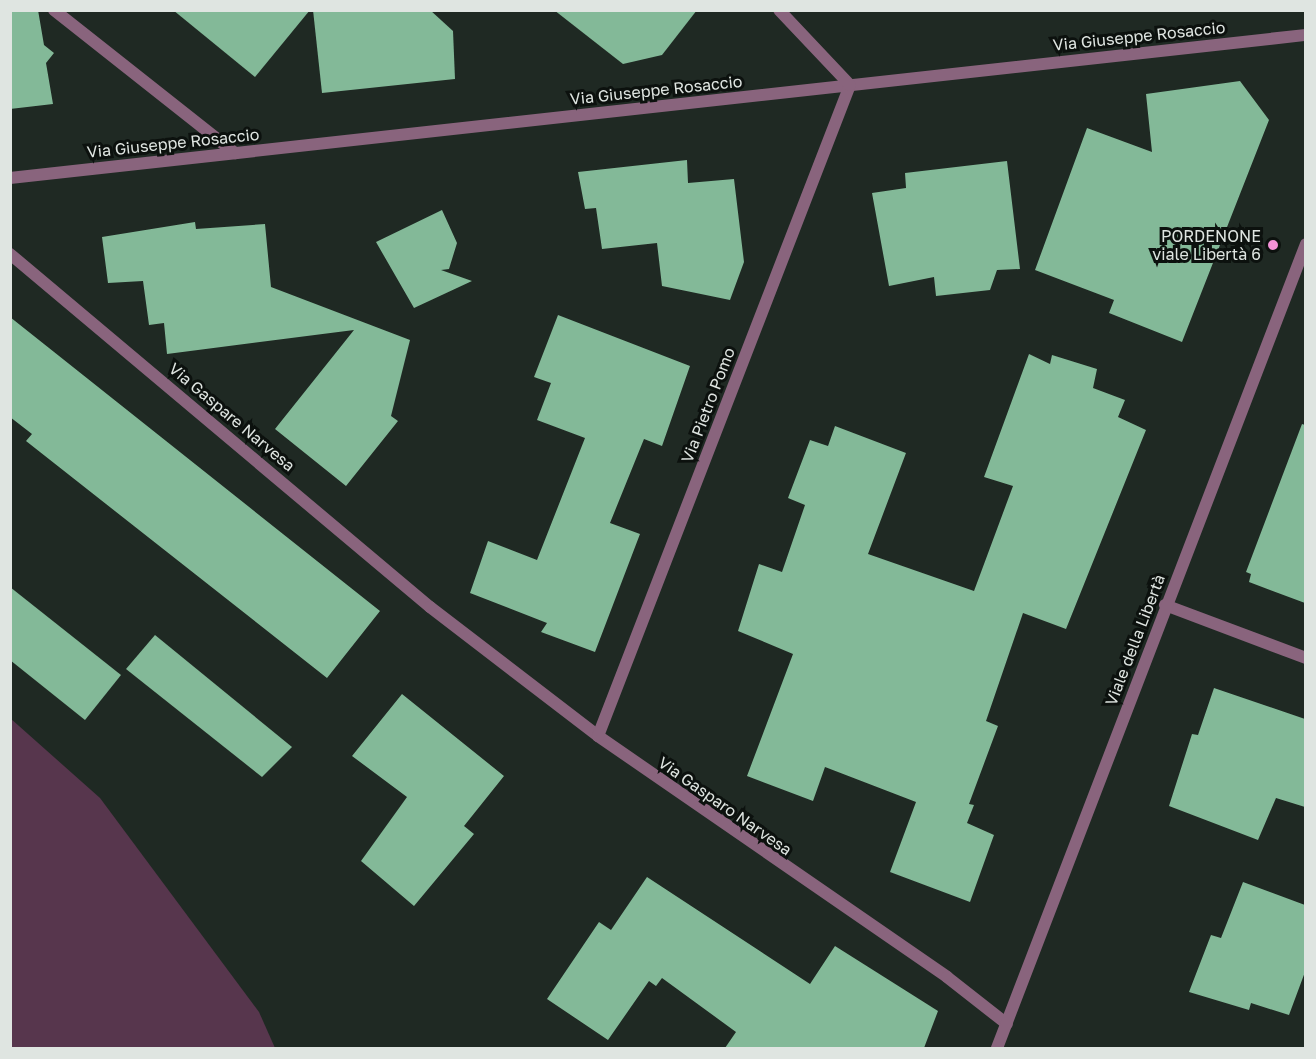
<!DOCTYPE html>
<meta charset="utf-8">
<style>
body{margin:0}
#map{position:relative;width:1316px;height:1059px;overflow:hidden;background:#1f2923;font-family:"Golos Text",sans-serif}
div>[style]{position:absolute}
.green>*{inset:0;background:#57364d}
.building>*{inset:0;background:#83b998}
.minor>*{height:12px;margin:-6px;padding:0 6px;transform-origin:6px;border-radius:6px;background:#89647d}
.dots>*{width:16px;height:16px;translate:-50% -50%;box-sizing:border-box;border:3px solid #0c110e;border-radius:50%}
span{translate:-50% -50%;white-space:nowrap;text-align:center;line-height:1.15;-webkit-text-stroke:6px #0c110e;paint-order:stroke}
.street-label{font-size:16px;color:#dfe5e1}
.poi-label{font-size:16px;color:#dfe5e1}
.right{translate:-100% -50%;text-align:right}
.frame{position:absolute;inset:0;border:12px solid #dfe5e1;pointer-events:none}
</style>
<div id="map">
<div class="green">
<i style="clip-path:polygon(10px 718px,100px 798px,259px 1012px,275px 1048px,11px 1048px)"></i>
</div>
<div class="building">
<i style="clip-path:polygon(10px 10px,38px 10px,44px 45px,54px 53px,46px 63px,53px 104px,10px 109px)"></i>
<i style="clip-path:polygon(173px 10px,310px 10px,255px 77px)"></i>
<i style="clip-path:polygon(313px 10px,430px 10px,453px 31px,455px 79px,322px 93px)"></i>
<i style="clip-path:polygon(554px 10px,697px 10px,662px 55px,623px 64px)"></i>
<i style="clip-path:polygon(1240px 81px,1269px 120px,1182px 342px,1109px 313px,1114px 300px,1035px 270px,1087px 128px,1152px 152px,1146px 94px)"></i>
<i style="clip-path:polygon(687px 160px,688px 183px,734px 179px,744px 262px,730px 300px,662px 286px,657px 243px,602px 249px,596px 208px,585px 209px,578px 172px)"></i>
<i style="clip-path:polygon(1007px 161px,1020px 269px,997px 270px,990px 290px,936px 296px,934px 277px,889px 286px,872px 193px,906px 188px,905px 173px)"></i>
<i style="clip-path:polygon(442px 210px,457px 243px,449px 269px,441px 270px,472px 281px,414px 308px,376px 242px)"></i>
<i style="clip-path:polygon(195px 222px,196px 229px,265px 224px,271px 287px,410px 340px,391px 416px,398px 421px,346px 486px,275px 429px,354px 330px,167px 354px,164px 323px,149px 325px,143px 281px,108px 283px,102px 237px)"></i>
<i style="clip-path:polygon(558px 315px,690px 366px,662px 446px,644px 439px,610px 523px,640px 534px,595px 652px,541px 632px,547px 623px,470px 593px,488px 541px,537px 560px,585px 438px,537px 420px,551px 383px,534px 377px)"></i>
<i style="clip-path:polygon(10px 317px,380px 611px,327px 678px,26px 441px,32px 434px,10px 417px)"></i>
<i style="clip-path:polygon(1029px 354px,1050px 364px,1052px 355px,1097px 369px,1093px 388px,1125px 400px,1118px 417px,1146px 430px,1066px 629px,1023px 613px,986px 721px,998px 726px,969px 804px,974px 805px,967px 823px,994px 835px,970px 902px,890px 872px,916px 802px,825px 767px,813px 801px,747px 776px,793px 654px,738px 631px,759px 564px,782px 572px,805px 505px,788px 498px,810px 440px,828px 446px,835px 426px,906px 453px,868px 554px,974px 591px,1013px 486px,984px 477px)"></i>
<i style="clip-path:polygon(1302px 424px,1305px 425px,1305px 603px,1249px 582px,1251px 574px,1246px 572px)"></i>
<i style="clip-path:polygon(10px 587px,121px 675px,85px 720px,10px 660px)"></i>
<i style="clip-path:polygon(155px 635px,292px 747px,262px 777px,126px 669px)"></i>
<i style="clip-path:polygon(1214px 688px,1305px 719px,1305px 807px,1276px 798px,1258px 840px,1169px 806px,1192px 734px,1198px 735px)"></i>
<i style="clip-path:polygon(402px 694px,504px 776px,464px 826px,474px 834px,414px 906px,361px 861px,407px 797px,352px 756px)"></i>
<i style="clip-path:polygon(647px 877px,810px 984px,835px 946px,938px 1011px,924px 1048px,725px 1048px,736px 1032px,662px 978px,656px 986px,649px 981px,608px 1040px,547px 999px,599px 922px,611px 930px)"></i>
<i style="clip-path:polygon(1243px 882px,1305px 905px,1305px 972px,1289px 1015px,1251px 1003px,1249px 1010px,1189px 992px,1211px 935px,1221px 938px)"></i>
</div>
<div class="minor">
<i style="left:54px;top:10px;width:231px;rotate:38.3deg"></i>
<i style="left:10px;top:178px;width:1304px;rotate:-6.3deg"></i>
<i style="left:10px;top:254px;width:549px;rotate:40.05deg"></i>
<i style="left:430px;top:607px;width:212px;rotate:37.5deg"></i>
<i style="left:598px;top:736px;width:424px;rotate:34.6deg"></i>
<i style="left:947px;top:977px;width:76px;rotate:38.1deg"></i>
<i style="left:1165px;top:605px;width:151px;rotate:20.6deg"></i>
<i style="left:598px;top:736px;width:698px;rotate:-68.84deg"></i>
<i style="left:850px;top:85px;width:103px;rotate:-133.4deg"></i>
<i style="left:997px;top:1048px;width:861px;rotate:-68.98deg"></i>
</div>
<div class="dots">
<i style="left:1273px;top:245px;background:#f391d6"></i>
</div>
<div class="street-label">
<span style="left:1139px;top:36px;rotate:-6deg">Via Giuseppe Rosaccio</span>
<span style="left:656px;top:90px;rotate:-6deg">Via Giuseppe Rosaccio</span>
<span style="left:173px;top:143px;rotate:-6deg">Via Giuseppe Rosaccio</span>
<span style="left:708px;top:405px;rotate:-69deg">Via Pietro Pomo</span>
<span style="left:232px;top:417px;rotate:40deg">Via Gaspare Narvesa</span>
<span style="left:1135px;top:640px;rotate:-69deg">Viale della Libertà</span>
<span style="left:725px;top:806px;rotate:35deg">Via Gasparo Narvesa</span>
</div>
<div class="poi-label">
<span class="right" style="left:1261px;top:245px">PORDENONE<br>viale Libertà 6</span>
</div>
<div class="frame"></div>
</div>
